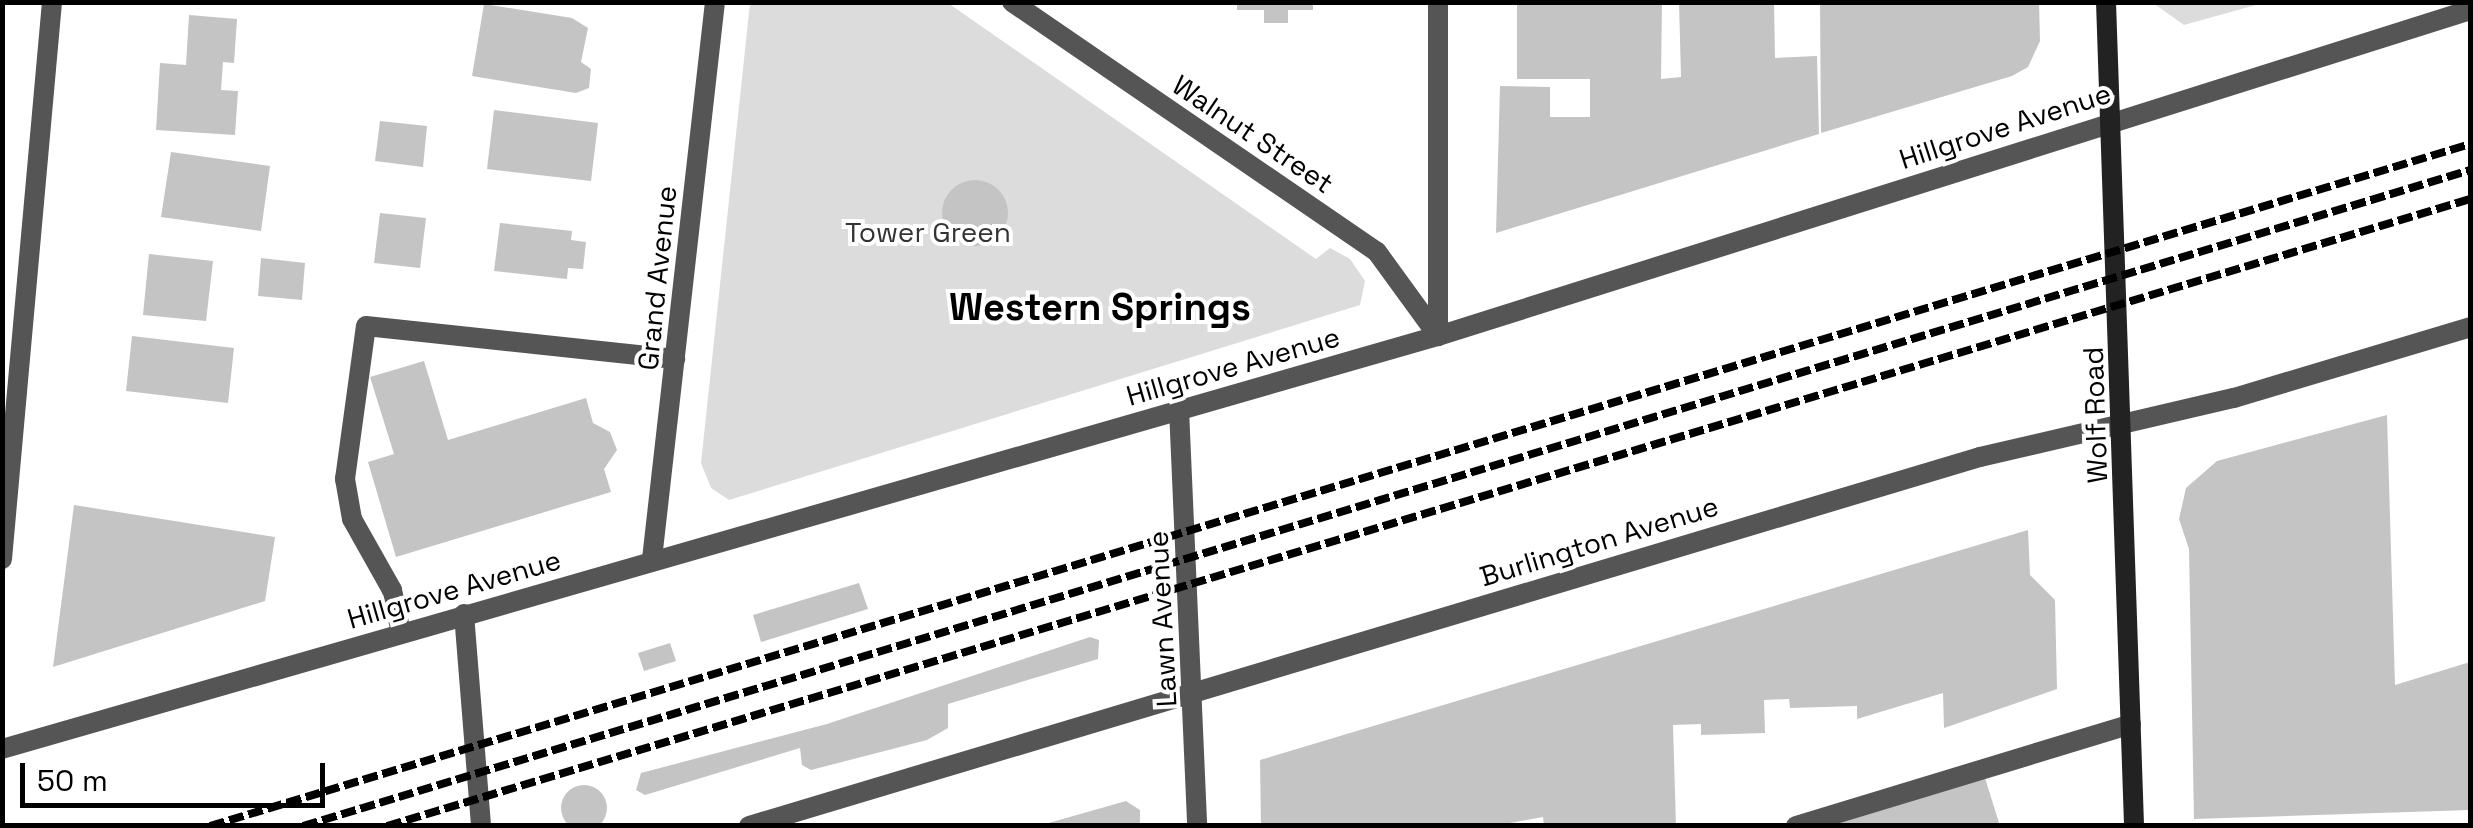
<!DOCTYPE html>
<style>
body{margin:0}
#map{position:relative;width:2473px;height:828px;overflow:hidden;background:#fff;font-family:"Space Grotesk",sans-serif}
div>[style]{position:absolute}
.green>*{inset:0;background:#dcdcdc}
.building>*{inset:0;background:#c4c4c4}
.round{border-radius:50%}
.service>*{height:20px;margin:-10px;padding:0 10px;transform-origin:10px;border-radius:10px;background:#555}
.minor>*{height:20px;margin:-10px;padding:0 10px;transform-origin:10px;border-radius:10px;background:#555}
.secondary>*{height:20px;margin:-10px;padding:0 10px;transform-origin:10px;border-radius:10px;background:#222}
.rail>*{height:8px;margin-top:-4px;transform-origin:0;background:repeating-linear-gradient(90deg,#000 0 15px,transparent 0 20px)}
span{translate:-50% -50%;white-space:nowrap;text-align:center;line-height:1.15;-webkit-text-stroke:8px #fff;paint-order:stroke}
.street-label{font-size:28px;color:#000}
.park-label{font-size:28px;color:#333}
.district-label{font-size:38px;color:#000;font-weight:700}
.frame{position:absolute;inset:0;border:5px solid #000;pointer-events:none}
.scale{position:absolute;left:20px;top:763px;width:305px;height:45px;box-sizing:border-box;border:5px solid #000;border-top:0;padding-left:12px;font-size:30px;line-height:35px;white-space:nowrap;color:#000;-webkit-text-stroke:8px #fff;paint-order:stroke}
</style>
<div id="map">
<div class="green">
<i style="clip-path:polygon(750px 3px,948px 3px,1316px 259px,1330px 248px,1350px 259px,1365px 281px,1360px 305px,729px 500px,711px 488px,701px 463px)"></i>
<i style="clip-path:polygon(2153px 3px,2263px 3px,2184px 25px)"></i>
</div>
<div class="building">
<i style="clip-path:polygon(1237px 2px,1313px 2px,1313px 10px,1288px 10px,1288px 23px,1264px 23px,1264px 10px,1237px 10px)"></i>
<i style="clip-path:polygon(1517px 2px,1662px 2px,1661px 79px,1681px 77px,1679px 2px,1774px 2px,1775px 58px,1817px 56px,1819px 134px,1496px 233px,1500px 86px,1550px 87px,1550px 117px,1590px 117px,1590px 79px,1517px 79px)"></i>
<i style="clip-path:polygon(1820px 2px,2039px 2px,2040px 41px,2028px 67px,2012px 76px,1821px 133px)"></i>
<i style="clip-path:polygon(484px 4px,572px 18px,588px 28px,581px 62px,591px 69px,589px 88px,576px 93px,472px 76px)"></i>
<i style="clip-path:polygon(189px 15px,237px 19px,234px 63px,223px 62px,221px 90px,238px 91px,235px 135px,156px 130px,160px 63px,186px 65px)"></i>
<i style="clip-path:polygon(494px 110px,598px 123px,591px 181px,487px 169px)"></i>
<i style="clip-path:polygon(380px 121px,427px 126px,423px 167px,375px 161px)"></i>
<i style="clip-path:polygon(171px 152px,270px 166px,261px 231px,161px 217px)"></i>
<i class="round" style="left:942px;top:180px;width:66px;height:66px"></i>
<i style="clip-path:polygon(380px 213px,426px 218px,420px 268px,374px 263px)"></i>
<i style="clip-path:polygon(500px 223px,572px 231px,571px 240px,586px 242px,583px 269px,568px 268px,567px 279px,494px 271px)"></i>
<i style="clip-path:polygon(149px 254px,213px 261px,206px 321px,143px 315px)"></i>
<i style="clip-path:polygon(261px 258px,305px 263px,302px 300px,258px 296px)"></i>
<i style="clip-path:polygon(132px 336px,234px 348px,228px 403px,126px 391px)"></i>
<i style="clip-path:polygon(424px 361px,448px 440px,586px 398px,593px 423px,610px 432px,617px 450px,604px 469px,611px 492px,396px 557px,368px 462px,394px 454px,370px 377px)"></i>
<i style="clip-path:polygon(2387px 415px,2395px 685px,2470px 662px,2470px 810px,2194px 819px,2189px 549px,2179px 519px,2186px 488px,2217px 461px)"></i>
<i style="clip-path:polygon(74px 505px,275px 537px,265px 601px,53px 667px)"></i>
<i style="clip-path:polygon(2028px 530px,2030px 575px,2055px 600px,2057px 689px,1944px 728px,1943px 693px,1857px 719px,1857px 706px,1790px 708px,1789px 699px,1764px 700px,1765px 733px,1701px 735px,1701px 724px,1673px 725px,1676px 826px,1544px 826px,1543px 817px,1494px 826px,1261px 826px,1260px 760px)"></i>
<i style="clip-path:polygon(859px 583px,868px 609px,761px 642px,753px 615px)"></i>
<i style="clip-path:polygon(1090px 637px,1099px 640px,1098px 659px,948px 704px,948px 728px,927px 740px,811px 770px,802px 765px,800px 748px,645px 795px,636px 790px,641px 773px,827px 724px)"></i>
<i style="clip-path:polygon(670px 643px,676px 661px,644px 671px,638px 653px)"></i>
<i style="clip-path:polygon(1985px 778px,2000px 826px,1834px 826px,1834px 825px)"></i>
<i class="round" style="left:561px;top:785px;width:46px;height:46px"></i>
<i style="clip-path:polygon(1126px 801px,1140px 810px,1140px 826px,1038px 826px)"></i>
</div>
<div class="service">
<i style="left:401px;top:633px;width:44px;rotate:-101.8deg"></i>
<i style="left:392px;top:590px;width:81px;rotate:-119.4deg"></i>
<i style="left:352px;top:519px;width:41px;rotate:-99.9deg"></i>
<i style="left:345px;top:479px;width:154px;rotate:-82.2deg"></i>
<i style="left:366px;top:326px;width:311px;rotate:6.1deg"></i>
<i style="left:1796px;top:826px;width:350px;rotate:-16.9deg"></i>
</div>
<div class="minor">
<i style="left:1012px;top:2px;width:442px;rotate:34.4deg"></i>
<i style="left:1377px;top:252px;width:104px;rotate:54deg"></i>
<i style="left:1438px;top:335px;width:333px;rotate:-90deg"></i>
<i style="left:1179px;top:409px;width:417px;rotate:87.5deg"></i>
<i style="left:2px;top:559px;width:559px;rotate:-84.87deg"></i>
<i style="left:652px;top:559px;width:561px;rotate:-83.55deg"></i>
<i style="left:464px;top:614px;width:213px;rotate:85.4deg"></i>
<i style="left:2px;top:749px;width:1494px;rotate:-16.05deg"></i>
<i style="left:1438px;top:336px;width:1082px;rotate:-17.53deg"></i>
<i style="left:749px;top:826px;width:1285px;rotate:-16.69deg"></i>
<i style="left:1980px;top:457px;width:261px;rotate:-13.1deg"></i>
<i style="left:2234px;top:398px;width:246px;rotate:-16.7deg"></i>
</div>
<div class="secondary">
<i style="left:2106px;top:2px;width:824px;rotate:88.05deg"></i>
</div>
<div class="rail">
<i style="left:210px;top:826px;width:2361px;rotate:-16.79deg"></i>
<i style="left:303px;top:826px;width:2264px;rotate:-16.84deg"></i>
<i style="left:387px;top:826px;width:2175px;rotate:-16.75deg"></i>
</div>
<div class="street-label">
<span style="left:2005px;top:126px;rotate:-18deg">Hillgrove Avenue</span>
<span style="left:1253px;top:134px;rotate:34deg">Walnut Street</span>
<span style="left:657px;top:278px;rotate:-84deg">Grand Avenue</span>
<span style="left:1233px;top:366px;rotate:-16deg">Hillgrove Avenue</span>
<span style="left:2095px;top:415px;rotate:-92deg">Wolf Road</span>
<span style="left:1599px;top:541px;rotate:-17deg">Burlington Avenue</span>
<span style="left:454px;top:589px;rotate:-16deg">Hillgrove Avenue</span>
<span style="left:1162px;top:619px;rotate:-93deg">Lawn Avenue</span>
</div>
<div class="park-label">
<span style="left:928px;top:232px">Tower Green</span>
</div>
<div class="district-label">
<span style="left:1100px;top:308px">Western Springs</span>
</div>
<div class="frame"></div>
<div class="scale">50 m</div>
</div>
